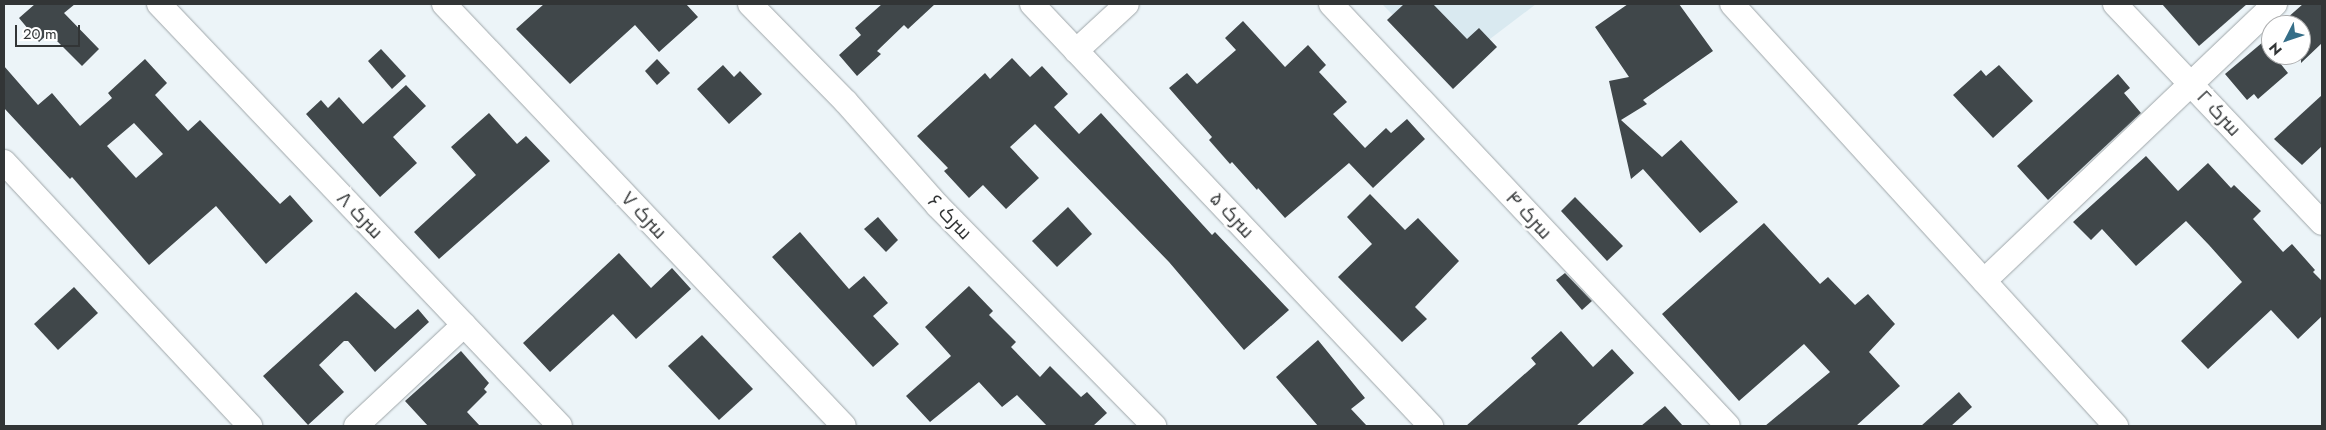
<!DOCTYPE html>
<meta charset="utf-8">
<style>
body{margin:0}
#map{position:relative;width:2326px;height:430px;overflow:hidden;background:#ecf4f8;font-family:Jost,Cairo,sans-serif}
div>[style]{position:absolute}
.built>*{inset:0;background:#d9e9f0}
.building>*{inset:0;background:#40474a}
.roads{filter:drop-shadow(0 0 1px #9fa6a9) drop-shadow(0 0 1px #9fa6a9)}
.street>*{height:24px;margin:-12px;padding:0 12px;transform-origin:12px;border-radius:12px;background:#fff}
span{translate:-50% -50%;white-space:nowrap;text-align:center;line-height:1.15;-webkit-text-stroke:5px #fff;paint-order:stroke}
.street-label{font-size:20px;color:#323536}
.frame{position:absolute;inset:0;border:5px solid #323536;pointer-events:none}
.north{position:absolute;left:2261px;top:15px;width:50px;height:50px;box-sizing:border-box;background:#fff;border:1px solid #adaeaf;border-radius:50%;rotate:229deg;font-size:14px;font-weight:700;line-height:20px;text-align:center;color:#323536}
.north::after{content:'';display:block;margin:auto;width:18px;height:22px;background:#356e88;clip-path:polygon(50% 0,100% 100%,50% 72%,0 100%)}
.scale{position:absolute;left:15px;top:25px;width:65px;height:22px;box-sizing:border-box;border:2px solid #323536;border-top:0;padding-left:6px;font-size:15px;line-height:18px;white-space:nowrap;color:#323536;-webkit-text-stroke:4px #fff;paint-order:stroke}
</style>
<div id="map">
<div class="built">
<i style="clip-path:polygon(1382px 4px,1536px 4px,1448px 71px)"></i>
</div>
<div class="building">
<i style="clip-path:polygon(35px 4px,75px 4px,64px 13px,99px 49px,82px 66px,49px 33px,39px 42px,19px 18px)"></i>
<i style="clip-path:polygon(544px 4px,686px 4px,698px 17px,659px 52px,635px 25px,570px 84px,516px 29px)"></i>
<i style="clip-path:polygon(882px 4px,935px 4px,908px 29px,904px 25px,877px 51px,881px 54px,857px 76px,839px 55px,861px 35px,855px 28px)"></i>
<i style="clip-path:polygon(1404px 4px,1433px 4px,1467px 39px,1479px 28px,1497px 47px,1453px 89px,1387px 20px)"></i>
<i style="clip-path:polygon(1628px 4px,1679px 4px,1713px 51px,1643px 100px,1647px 104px,1621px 120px,1662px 157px,1681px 140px,1738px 202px,1700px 233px,1643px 169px,1631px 179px,1609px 81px,1629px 77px,1595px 27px)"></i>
<i style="clip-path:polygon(2162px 4px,2247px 4px,2199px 46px)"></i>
<i style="clip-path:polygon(2303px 4px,2322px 4px,2322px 43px,2301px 63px,2301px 25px,2279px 25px)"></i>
<i style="clip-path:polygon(1243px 21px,1285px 67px,1308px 45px,1326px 65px,1319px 72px,1347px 102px,1333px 114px,1365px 148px,1386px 128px,1391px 133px,1407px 119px,1425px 139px,1373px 188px,1349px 163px,1285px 218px,1258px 188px,1257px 190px,1232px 162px,1230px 164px,1209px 140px,1212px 137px,1169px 88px,1187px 73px,1197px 84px,1236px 50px,1225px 38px)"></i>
<i style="clip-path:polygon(2263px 42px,2288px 73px,2258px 99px,2254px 94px,2247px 100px,2225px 74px)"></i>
<i style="clip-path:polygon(381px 49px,406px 76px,392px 89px,368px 61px)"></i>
<i style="clip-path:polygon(1012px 58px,1030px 77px,1042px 66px,1068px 94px,1054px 107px,1079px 134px,1101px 113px,1212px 235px,1215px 232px,1289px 310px,1244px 350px,1169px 262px,1035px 124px,1010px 147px,1039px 178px,1006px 209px,983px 185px,969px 198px,944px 171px,948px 168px,917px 136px,985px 73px,990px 79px)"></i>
<i style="clip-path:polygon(evenodd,145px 59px,167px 83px,155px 95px,188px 131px,200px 120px,280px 204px,290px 195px,313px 221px,266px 264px,216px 206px,149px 265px,72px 177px,70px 179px,4px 108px,4px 66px,38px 105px,52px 93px,80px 126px,112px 98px,108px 93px,145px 59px,134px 123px,163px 154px,136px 178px,107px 146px,134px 123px)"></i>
<i style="clip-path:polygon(657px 59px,670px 73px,657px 85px,645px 71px)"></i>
<i style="clip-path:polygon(723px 65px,734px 77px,740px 71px,762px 94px,729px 124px,697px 89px)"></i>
<i style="clip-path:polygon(1999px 65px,2033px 101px,1993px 138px,1953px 95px,1981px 70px,1986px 76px)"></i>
<i style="clip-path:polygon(2118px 74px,2130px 88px,2124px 93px,2141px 113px,2048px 200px,2017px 166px)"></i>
<i style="clip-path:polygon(406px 85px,426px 106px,393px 137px,417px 163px,380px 197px,306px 114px,321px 100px,328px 108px,339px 97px,363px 124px)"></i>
<i style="clip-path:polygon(2322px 95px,2322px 146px,2302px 165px,2274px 139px)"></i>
<i style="clip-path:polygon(489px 113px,517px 144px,526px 136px,550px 161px,439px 259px,414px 232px,476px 175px,451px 147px)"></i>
<i style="clip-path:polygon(2146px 156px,2178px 191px,2208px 163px,2231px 188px,2234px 185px,2261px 211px,2253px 219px,2283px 252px,2292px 244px,2315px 270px,2313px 272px,2322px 281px,2322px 316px,2298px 339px,2271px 310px,2208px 369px,2181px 341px,2242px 282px,2209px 245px,2186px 221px,2136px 266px,2102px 229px,2091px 240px,2073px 222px)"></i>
<i style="clip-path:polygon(1370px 194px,1405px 230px,1418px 218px,1459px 261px,1415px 307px,1427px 319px,1402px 342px,1338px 277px,1372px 244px,1347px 217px)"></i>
<i style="clip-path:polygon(1575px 197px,1623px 246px,1607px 261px,1561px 211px)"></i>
<i style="clip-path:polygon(1068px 207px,1092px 234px,1057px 267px,1032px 241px)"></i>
<i style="clip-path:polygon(878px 217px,898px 240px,886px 252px,864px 229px)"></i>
<i style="clip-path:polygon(1764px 223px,1820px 284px,1828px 277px,1855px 305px,1868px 294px,1895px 324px,1869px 352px,1900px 386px,1856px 426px,1765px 426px,1830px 372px,1804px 344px,1739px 401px,1662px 314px)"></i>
<i style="clip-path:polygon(800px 232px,849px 289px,864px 276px,888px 303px,873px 316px,899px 344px,873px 367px,772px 257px)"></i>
<i style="clip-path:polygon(619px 253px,651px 288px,672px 268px,691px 289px,636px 339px,613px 314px,550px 372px,523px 343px)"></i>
<i style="clip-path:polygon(1565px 273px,1592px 301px,1582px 310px,1556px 280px)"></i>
<i style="clip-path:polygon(969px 286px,993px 311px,989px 315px,1016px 342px,1011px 347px,1040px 377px,1050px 366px,1081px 397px,1087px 392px,1107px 413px,1093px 426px,1047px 426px,1017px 395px,1002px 407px,979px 382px,930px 422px,906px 396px,951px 356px,925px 327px)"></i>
<i style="clip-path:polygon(74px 287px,98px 313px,58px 350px,34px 324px)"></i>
<i style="clip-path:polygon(356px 292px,395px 329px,418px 309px,429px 322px,375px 372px,348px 341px,344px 341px,319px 365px,344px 392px,308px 425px,263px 376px)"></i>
<i style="clip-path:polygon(1561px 331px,1593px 367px,1612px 349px,1634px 373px,1576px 426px,1466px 426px,1536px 364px,1531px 358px)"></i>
<i style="clip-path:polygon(702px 335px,753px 389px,719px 420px,668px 366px)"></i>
<i style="clip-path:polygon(1318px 340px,1365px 398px,1351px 409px,1367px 426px,1318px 426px,1276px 377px)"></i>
<i style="clip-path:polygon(461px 351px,489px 383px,484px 389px,487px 392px,467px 412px,480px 426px,428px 426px,405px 401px)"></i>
<i style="clip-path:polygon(1959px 392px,1972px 407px,1951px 426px,1921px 426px)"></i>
<i style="clip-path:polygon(1665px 406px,1683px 426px,1641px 426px)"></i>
</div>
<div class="roads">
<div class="street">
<i style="left:159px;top:4px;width:582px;rotate:46.46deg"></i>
<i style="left:444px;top:4px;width:581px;rotate:46.53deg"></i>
<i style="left:750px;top:4px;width:137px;rotate:45.6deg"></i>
<i style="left:846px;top:102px;width:137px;rotate:48.5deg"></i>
<i style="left:937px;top:205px;width:310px;rotate:45.5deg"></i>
<i style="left:1032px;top:4px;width:581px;rotate:46.6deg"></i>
<i style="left:1331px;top:4px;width:579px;rotate:46.75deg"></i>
<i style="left:1732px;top:4px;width:571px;rotate:47.7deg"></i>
<i style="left:2115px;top:4px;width:301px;rotate:46.6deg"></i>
<i style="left:1076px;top:51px;width:69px;rotate:-42.7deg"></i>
<i style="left:4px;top:162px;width:361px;rotate:47deg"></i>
<i style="left:1984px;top:281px;width:402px;rotate:-43.6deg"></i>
<i style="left:356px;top:426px;width:148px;rotate:-43.1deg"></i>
</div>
</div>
<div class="street-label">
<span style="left:2219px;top:113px;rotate:47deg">سرک ۲</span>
<span style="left:360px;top:215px;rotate:46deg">سرک ۸</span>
<span style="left:644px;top:215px;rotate:47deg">سرک ۷</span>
<span style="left:1232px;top:215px;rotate:47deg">سرک ۵</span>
<span style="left:1529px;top:215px;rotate:47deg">سرک ۴</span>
<span style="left:950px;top:217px;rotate:46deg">سرک ۶</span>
</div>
<div class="frame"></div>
<div class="north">N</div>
<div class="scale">20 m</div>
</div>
